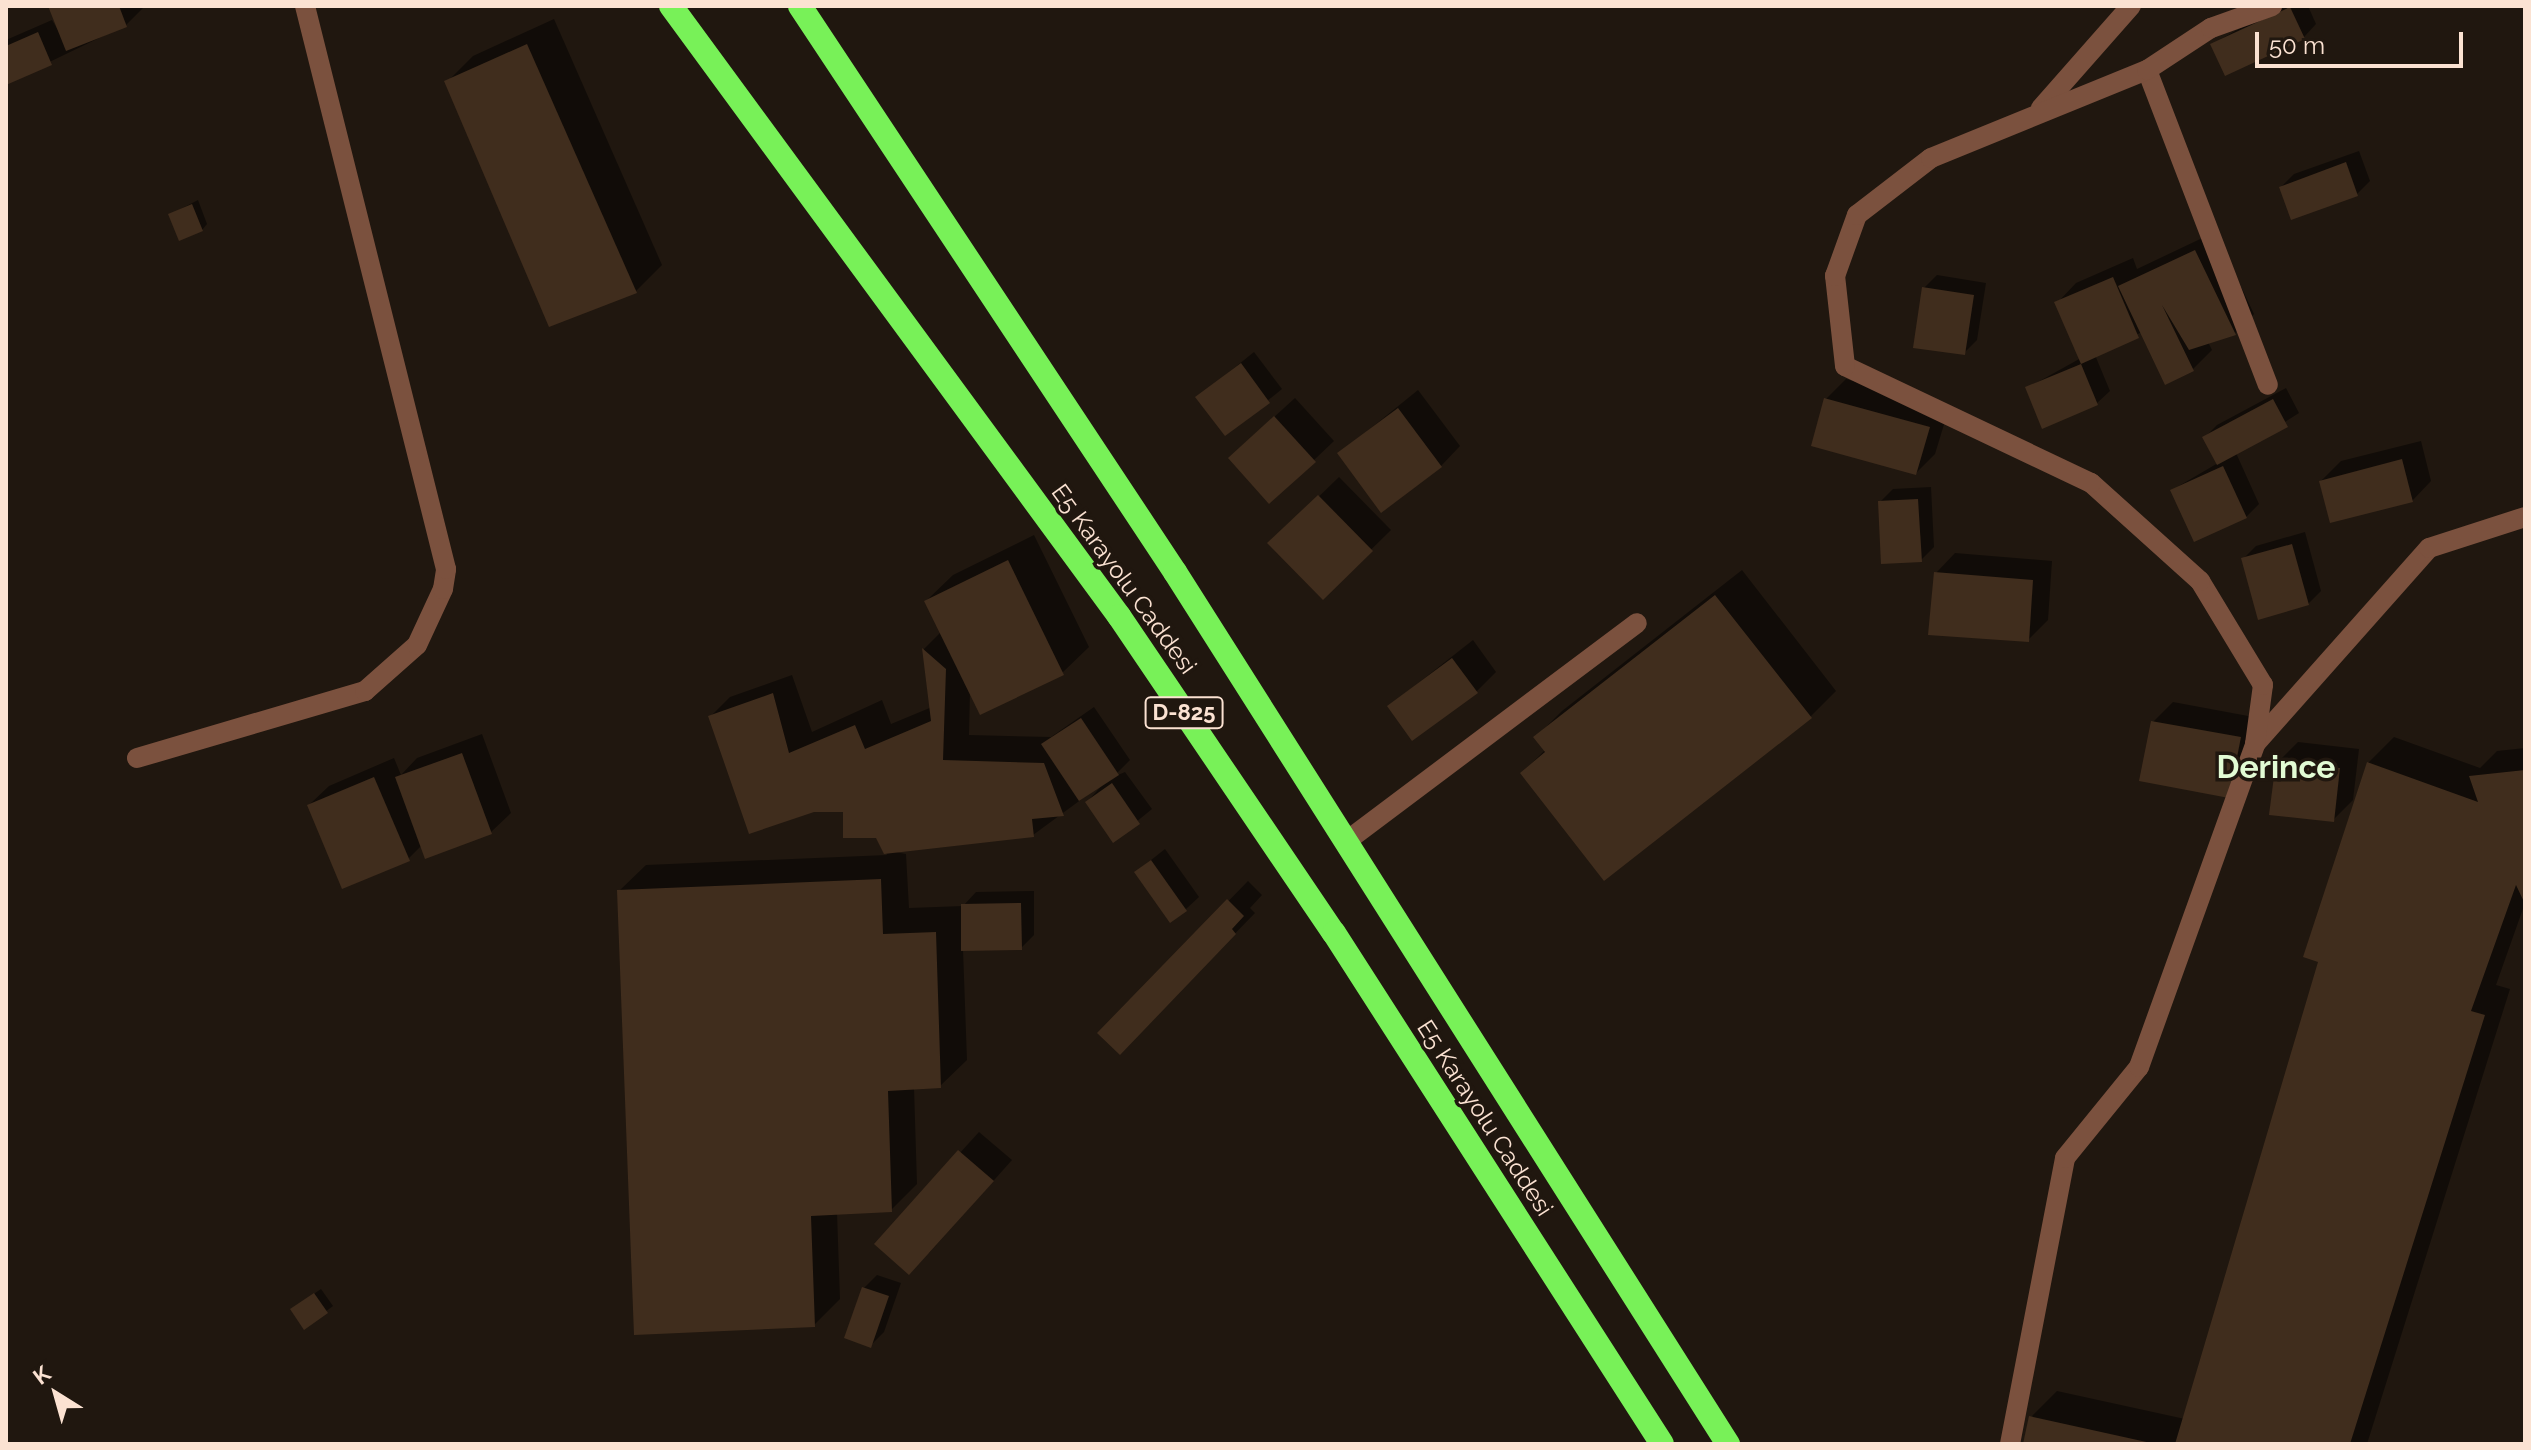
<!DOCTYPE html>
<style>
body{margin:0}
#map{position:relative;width:2531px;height:1450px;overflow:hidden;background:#20170f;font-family:Raleway,sans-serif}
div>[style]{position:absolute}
.shadow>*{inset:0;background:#0007}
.building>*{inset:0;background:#402d1d}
.minor>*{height:20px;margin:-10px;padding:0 10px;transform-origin:10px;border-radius:10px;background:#7b513e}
.highway>*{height:24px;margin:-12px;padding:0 12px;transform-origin:12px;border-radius:12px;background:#78f158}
span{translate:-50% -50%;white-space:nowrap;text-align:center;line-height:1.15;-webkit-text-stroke:7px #20170f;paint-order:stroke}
.shield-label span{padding:2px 6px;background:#20170f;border:2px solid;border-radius:6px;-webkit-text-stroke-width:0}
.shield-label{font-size:22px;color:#fbe2d2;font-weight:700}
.street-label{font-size:24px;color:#fbe2d2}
.district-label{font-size:32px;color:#e2fbd4;font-weight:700}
.frame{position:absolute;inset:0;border:8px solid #fbe2d2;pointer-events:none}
.north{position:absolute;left:16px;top:1354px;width:80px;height:80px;-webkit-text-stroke:6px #20170f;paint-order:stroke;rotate:323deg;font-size:22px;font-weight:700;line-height:32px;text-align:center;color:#fbe2d2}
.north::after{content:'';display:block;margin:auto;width:28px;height:36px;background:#fbe2d2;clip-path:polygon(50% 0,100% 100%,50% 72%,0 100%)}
.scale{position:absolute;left:2255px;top:32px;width:208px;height:36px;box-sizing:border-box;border:4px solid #fbe2d2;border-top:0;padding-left:10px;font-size:24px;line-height:28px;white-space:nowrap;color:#fbe2d2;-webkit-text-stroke:6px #20170f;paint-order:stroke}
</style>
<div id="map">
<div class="shadow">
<i style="clip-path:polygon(51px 6px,145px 6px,126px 25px,6px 83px,6px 40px,52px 20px,62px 37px)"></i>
<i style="clip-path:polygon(2280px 6px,2308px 6px,2316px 24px,2304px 37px,2212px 44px)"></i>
<i style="clip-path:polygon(554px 19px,662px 265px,636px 291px,447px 82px,473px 56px)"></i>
<i style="clip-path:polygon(2359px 151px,2370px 181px,2357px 194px,2281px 187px,2294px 174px)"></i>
<i style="clip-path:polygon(198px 200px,207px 224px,202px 230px,171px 214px)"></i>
<i style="clip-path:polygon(2215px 232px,2254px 314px,2235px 333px,2208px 342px,2212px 350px,2192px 370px,2142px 332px,2095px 355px,2110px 391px,2097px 403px,2027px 388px,2081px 358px,2057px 303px,2076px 283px,2133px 258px,2137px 269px)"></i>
<i style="clip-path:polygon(1937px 275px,1986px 283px,1977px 340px,1964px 353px,1924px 288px)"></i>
<i style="clip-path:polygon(1254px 352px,1282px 389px,1226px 434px,1198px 397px)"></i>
<i style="clip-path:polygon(1846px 379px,1949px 408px,1935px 454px,1916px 473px,1826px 399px)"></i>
<i style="clip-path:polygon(2286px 388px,2299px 413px,2236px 453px,2259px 504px,2246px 517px,2172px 490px,2218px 463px,2204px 438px,2217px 425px)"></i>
<i style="clip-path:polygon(1418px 390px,1460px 446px,1441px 466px,1339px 454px)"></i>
<i style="clip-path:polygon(1295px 398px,1334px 441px,1314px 460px,1250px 439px)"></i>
<i style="clip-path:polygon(2421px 441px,2431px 481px,2412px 501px,2321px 481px,2341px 461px)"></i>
<i style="clip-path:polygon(1339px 477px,1391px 530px,1323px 597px,1270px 544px)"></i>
<i style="clip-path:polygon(1931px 487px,1934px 547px,1921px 560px,1880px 502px,1893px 489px)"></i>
<i style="clip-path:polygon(2305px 532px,2321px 591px,2308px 604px,2243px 559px,2256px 546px)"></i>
<i style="clip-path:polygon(1034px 535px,1089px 647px,1062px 673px,970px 691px,969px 735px,1051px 737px,1094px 707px,1130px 760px,1113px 777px,1125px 772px,1152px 809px,1114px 840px,1087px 802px,1105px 782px,1033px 835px,890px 851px,906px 854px,909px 908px,963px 906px,976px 892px,1034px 891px,1034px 935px,1021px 948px,963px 949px,967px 1060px,940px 1086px,914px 1087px,917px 1184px,891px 1210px,837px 1212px,840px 1299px,814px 1325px,619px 891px,646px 865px,887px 855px,878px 836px,845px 810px,711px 716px,730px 697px,792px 675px,812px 732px,882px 700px,891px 724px,932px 707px,924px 649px,941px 632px,926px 601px,953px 575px)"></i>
<i style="clip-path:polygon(1955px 553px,2052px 561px,2048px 620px,2028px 640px,1936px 573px)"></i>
<i style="clip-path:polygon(1742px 570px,1836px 691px,1810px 717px,1522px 773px,1546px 749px,1536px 737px,1562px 711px)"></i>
<i style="clip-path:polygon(1473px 640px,1496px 672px,1477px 691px,1389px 706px)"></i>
<i style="clip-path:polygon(2173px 702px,2259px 718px,2229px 796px,2153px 722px)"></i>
<i style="clip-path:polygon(482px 734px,511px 813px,491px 832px,422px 845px,408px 859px,309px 805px,329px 786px,394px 758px,401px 775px,417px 758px)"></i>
<i style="clip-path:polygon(2394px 737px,2480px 768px,2497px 751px,2525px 748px,2525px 903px,2496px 985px,2510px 989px,2367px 1444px,2025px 1444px,2031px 1417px,2057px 1391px,2185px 1419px,2320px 961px,2368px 763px)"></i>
<i style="clip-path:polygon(2298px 742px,2359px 749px,2353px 800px,2333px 820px,2278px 762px)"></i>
<i style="clip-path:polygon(1165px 849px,1199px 897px,1186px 909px,1136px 872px)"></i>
<i style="clip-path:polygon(1248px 881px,1262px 895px,1250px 908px,1255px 913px,1139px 1032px,1100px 1033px)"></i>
<i style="clip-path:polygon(979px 1132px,1012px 1160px,929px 1253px,877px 1244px)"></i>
<i style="clip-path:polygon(877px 1275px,901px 1283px,884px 1332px,871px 1345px,864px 1288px)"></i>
<i style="clip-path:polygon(321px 1289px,333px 1306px,305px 1327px,299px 1304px)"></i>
</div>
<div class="building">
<i style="clip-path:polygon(48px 6px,119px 6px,127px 27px,66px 51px)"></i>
<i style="clip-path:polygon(2290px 7px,2305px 39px,2225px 76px,2210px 44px)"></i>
<i style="clip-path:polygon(38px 32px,52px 65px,6px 85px,6px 46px)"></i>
<i style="clip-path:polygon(527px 44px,637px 293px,549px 327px,444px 81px)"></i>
<i style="clip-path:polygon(2346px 162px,2358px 196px,2291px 220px,2279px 187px)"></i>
<i style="clip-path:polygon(192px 204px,203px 231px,179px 241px,168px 214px)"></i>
<i style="clip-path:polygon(2195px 250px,2236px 335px,2189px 350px,2162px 305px,2194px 371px,2165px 385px,2118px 286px)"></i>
<i style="clip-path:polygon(2113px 277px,2139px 338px,2081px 364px,2054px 302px)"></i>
<i style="clip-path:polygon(1922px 287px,1974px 295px,1965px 355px,1913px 348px)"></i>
<i style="clip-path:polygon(1241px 363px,1270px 403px,1225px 436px,1195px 397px)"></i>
<i style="clip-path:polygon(2081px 364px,2098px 405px,2042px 429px,2025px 387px)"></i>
<i style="clip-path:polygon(1824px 398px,1930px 427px,1916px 475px,1811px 446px)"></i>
<i style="clip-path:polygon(2273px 399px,2288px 427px,2217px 465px,2202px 437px)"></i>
<i style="clip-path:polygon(1398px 408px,1442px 467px,1381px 513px,1337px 453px)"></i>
<i style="clip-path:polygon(1274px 416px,1316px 462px,1269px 504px,1228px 458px)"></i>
<i style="clip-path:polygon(2402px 459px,2413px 502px,2330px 523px,2319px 481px)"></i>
<i style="clip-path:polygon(2223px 466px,2247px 518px,2194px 542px,2170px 490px)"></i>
<i style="clip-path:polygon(1318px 495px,1373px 551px,1323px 600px,1267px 543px)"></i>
<i style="clip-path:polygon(1918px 499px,1922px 562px,1881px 564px,1878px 501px)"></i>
<i style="clip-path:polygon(2292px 544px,2309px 605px,2258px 620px,2241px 558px)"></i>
<i style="clip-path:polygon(1008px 560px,1064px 675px,980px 715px,924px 601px)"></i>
<i style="clip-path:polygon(1934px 572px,2033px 580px,2029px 642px,1928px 635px)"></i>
<i style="clip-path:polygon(1715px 595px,1812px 718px,1604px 881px,1520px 773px,1545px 752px,1533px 737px)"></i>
<i style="clip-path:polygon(922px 648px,946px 669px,943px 760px,1044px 763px,1064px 816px,1032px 819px,1034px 837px,884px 854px,876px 838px,843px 838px,843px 812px,814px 812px,749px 834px,708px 716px,773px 693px,789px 753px,855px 725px,865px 749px,931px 721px)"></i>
<i style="clip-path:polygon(1452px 658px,1478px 693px,1412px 741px,1387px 706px)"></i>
<i style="clip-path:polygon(1081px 718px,1119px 775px,1079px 801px,1041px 744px)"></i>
<i style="clip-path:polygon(2151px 721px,2241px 737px,2229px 798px,2139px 781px)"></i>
<i style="clip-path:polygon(462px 753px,492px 834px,425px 859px,395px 777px)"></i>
<i style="clip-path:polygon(2276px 761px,2340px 768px,2334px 822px,2269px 815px)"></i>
<i style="clip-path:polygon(2367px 762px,2478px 802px,2469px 776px,2525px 770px,2525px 904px,2516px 885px,2471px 1011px,2485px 1015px,2350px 1444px,2175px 1444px,2318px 962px,2303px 957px)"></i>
<i style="clip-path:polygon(374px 777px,410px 861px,342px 889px,307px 805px)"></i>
<i style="clip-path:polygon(1112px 783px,1140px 824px,1113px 843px,1085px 802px)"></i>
<i style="clip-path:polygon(1151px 860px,1187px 911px,1170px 923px,1134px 872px)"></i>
<i style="clip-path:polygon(881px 879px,883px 934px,936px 932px,941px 1088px,888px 1091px,892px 1212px,811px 1216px,815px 1327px,634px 1335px,617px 890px)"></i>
<i style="clip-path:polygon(1227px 899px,1244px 916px,1232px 929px,1236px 934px,1120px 1055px,1097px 1033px)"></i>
<i style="clip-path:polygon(1021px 903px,1022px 950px,961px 951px,961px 904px)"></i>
<i style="clip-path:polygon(958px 1150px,994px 1181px,909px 1275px,874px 1244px)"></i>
<i style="clip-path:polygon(862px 1287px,889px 1296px,871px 1348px,844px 1338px)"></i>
<i style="clip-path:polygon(314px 1293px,328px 1313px,304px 1330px,290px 1309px)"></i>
<i style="clip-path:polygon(2029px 1416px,2151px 1443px,2151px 1444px,2023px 1444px)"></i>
</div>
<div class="minor">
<i style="left:2147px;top:70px;width:337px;rotate:69deg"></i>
<i style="left:2041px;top:108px;width:136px;rotate:-48.6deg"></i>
<i style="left:2255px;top:744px;width:262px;rotate:-48.4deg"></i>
<i style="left:2429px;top:548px;width:101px;rotate:-17.9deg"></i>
<i style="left:137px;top:758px;width:238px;rotate:-16.4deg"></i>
<i style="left:365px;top:691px;width:69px;rotate:-41.5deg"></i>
<i style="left:417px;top:645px;width:62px;rotate:-65.1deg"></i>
<i style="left:443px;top:589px;width:20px;rotate:-81deg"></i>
<i style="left:446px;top:569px;width:580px;rotate:-104.06deg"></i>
<i style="left:1348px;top:840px;width:361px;rotate:-36.9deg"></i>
<i style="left:2010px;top:1444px;width:291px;rotate:-79.1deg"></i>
<i style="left:2065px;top:1158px;width:117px;rotate:-50.9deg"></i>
<i style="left:2139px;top:1067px;width:343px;rotate:-70.2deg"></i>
<i style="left:2255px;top:744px;width:60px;rotate:-82.3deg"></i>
<i style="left:2263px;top:685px;width:122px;rotate:-121.2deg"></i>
<i style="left:2200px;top:581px;width:147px;rotate:-138deg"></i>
<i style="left:2091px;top:483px;width:272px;rotate:-154.6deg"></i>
<i style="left:1845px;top:366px;width:91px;rotate:-96.3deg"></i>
<i style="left:1835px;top:276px;width:65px;rotate:-70.2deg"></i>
<i style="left:1857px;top:215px;width:93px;rotate:-37.6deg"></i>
<i style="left:1931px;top:158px;width:233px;rotate:-22.2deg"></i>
<i style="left:2147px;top:70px;width:77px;rotate:-33.3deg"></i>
<i style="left:2211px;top:28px;width:65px;rotate:-19.8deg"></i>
</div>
<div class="highway">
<i style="left:671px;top:6px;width:757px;rotate:53.71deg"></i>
<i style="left:1119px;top:616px;width:383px;rotate:55.9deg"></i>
<i style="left:1334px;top:933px;width:607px;rotate:57.3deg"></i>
<i style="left:800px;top:6px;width:679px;rotate:56.47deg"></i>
<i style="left:1175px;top:572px;width:1033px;rotate:57.62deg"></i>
</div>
<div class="shield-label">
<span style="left:1184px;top:713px">D-825</span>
</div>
<div class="street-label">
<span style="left:1124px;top:579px;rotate:54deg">E5 Karayolu Caddesi</span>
<span style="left:1485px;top:1118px;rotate:57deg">E5 Karayolu Caddesi</span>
</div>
<div class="district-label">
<span style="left:2276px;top:767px">Derince</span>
</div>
<div class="frame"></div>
<div class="north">K</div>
<div class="scale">50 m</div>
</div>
